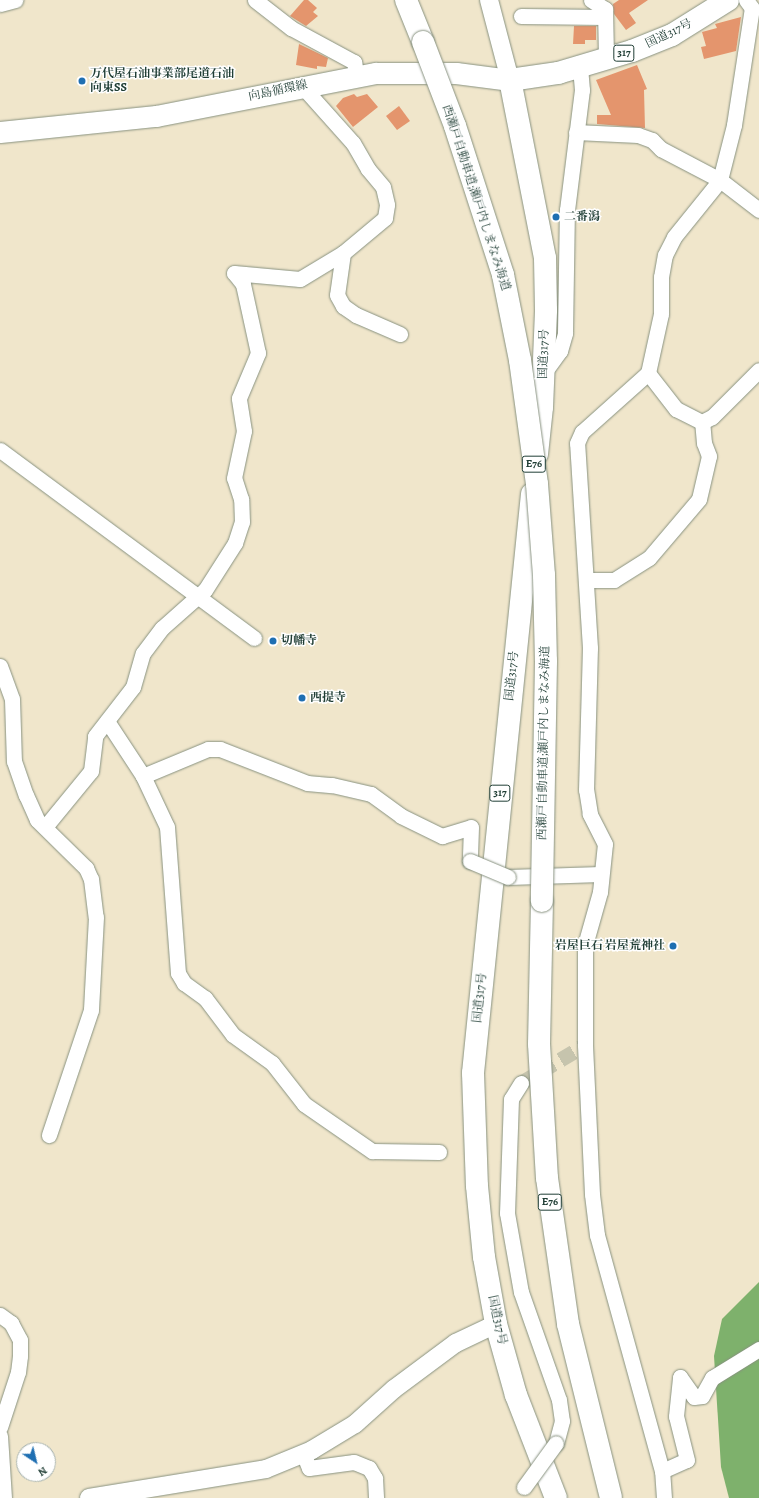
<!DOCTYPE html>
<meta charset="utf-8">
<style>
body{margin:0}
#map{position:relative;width:759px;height:1498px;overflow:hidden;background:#f0e6cb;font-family:Alegreya,"Noto Serif JP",serif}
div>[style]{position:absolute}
.forest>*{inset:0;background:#7eb16c}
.building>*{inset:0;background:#e4956d}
.minor-tunnel>*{height:15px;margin-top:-7.5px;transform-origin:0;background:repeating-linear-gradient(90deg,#c6c4ad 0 15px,transparent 0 23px)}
.roads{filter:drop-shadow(0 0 1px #889280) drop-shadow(0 0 1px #889280)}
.minor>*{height:15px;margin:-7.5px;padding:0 7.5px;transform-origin:7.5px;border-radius:7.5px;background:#fff}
.tertiary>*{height:18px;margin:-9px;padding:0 9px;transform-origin:9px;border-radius:9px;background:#fff}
.secondary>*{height:21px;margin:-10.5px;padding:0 10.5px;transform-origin:10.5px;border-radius:10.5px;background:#fff}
.trunk>*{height:22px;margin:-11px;padding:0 11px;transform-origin:11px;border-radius:11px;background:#fff}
.motorway>*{height:22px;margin:-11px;padding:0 11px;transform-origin:11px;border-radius:11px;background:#fff}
.bridges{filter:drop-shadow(0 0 1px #889280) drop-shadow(0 0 1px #889280)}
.minor-bridge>*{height:15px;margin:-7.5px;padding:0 7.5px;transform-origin:7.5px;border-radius:7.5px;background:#fff}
.motorway-bridge>*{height:22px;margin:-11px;padding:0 11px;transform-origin:11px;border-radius:11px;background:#fff}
.dots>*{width:11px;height:11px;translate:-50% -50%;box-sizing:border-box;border:2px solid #fff;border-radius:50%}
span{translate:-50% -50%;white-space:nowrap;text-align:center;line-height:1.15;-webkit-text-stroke:3px #fff;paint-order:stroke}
.shield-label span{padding:1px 3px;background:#fff;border:1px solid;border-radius:3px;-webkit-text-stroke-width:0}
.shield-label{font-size:11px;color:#1f3d34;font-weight:700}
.street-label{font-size:12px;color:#1f3d34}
.poi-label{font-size:12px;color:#1f3d34;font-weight:700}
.left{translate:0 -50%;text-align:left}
.right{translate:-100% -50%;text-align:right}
.north{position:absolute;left:16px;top:1442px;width:40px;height:40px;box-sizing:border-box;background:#fff;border:1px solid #a5b1ae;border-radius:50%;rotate:145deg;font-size:11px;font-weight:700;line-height:16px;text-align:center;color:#1f3d34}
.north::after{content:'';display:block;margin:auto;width:14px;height:18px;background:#1f6fb2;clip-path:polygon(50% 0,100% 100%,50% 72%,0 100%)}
</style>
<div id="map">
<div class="forest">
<i style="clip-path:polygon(759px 1282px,759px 1498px,729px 1498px,721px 1467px,714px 1356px,722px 1319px)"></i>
</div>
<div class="building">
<i style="clip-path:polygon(304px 0,308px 0,317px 8px,313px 12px,318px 16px,306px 26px,290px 16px)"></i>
<i style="clip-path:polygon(619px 0,648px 0,629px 13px,636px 23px,626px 30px,614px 14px,613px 4px)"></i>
<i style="clip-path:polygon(741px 17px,736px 51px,704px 59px,701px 47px,706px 46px,702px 32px,717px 28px,715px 24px)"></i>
<i style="clip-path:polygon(574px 26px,596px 26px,596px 40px,585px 40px,585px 44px,573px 44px)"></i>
<i style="clip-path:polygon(299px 44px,328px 58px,326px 67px,317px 66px,317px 69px,296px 65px)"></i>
<i style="clip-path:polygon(637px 65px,647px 89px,644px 90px,645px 128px,597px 124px,597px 115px,611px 115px,596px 80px)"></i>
<i style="clip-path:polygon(354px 94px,357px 97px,367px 94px,378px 107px,353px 127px,336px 106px,343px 98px)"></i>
<i style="clip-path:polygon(399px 106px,410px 121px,397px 130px,386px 116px)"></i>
</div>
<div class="minor-tunnel">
<i style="left:521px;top:1083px;width:74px;rotate:-30.7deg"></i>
</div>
<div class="roads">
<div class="minor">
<i style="left:255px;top:0;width:46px;rotate:37.9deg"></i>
<i style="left:291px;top:28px;width:72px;rotate:28.4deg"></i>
<i style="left:354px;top:62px;width:14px;rotate:78deg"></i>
<i style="left:591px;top:0;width:17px;rotate:33deg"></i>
<i style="left:605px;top:9px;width:49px;rotate:88.8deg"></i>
<i style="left:0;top:4px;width:16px;rotate:-15deg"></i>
<i style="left:521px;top:16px;width:84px;rotate:0.7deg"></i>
<i style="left:302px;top:86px;width:76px;rotate:48.2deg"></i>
<i style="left:353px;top:143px;width:30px;rotate:60deg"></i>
<i style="left:368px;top:169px;width:23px;rotate:50deg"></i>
<i style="left:383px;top:187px;width:18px;rotate:77deg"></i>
<i style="left:387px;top:205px;width:13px;rotate:99deg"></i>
<i style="left:385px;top:218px;width:55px;rotate:140.2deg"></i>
<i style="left:343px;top:253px;width:42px;rotate:98.1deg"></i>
<i style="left:337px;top:295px;width:13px;rotate:61deg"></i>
<i style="left:343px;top:306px;width:16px;rotate:35deg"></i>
<i style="left:356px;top:315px;width:48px;rotate:23.4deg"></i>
<i style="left:576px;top:132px;width:62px;rotate:2.8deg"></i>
<i style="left:638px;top:135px;width:15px;rotate:20deg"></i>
<i style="left:652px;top:140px;width:13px;rotate:45deg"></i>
<i style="left:661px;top:149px;width:67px;rotate:27.7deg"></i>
<i style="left:720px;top:180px;width:49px;rotate:37.6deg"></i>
<i style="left:234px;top:273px;width:66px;rotate:5.2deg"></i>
<i style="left:300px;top:279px;width:50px;rotate:-31.2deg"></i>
<i style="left:648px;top:373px;width:46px;rotate:52.1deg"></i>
<i style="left:676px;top:409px;width:29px;rotate:27deg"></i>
<i style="left:702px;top:422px;width:11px;rotate:-27deg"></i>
<i style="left:712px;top:417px;width:66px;rotate:-45deg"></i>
<i style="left:543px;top:374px;width:29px;rotate:-54deg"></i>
<i style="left:560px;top:351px;width:19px;rotate:-74deg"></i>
<i style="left:565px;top:333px;width:123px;rotate:-89.1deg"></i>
<i style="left:567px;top:210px;width:121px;rotate:-82.9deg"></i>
<i style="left:582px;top:90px;width:23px;rotate:-95deg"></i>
<i style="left:0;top:450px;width:316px;rotate:36.5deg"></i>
<i style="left:587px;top:580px;width:27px"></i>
<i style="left:614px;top:580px;width:41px;rotate:-32.2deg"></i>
<i style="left:649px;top:558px;width:77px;rotate:-49.7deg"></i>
<i style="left:699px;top:499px;width:44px;rotate:-76.9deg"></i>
<i style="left:709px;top:456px;width:14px;rotate:-111deg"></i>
<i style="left:704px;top:443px;width:21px;rotate:-95deg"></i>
<i style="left:0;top:666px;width:35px;rotate:70deg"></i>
<i style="left:12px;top:699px;width:62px;rotate:88.2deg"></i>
<i style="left:14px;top:761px;width:36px;rotate:71deg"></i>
<i style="left:26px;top:795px;width:27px;rotate:66deg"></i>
<i style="left:37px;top:820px;width:69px;rotate:44.4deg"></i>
<i style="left:86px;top:868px;width:12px;rotate:66deg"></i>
<i style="left:91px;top:879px;width:38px;rotate:83deg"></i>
<i style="left:96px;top:917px;width:93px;rotate:93.1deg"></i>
<i style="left:91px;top:1010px;width:132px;rotate:108.6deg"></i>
<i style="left:107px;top:721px;width:66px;rotate:56.8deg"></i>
<i style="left:143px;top:776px;width:56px;rotate:64.8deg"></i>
<i style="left:167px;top:827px;width:146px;rotate:85.7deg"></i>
<i style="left:178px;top:973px;width:12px;rotate:59deg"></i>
<i style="left:184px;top:983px;width:26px;rotate:36deg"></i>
<i style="left:205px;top:998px;width:46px;rotate:52.9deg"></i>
<i style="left:233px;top:1035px;width:48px;rotate:35.7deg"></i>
<i style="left:272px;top:1063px;width:52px;rotate:52deg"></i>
<i style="left:304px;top:1104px;width:83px;rotate:34.7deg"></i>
<i style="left:372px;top:1151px;width:67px;rotate:0.9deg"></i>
<i style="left:143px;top:776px;width:70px;rotate:-22.6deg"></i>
<i style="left:208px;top:749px;width:12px"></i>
<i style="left:220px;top:749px;width:93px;rotate:21.3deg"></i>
<i style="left:307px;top:783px;width:25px;rotate:5deg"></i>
<i style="left:332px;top:785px;width:40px;rotate:13deg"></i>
<i style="left:371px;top:794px;width:37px;rotate:36deg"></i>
<i style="left:401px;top:816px;width:46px;rotate:26deg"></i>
<i style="left:442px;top:836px;width:30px;rotate:-17deg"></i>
<i style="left:471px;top:827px;width:34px;rotate:92deg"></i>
<i style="left:45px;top:827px;width:72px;rotate:-50.6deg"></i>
<i style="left:91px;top:771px;width:35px;rotate:-83deg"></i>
<i style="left:95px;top:736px;width:62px;rotate:-52.2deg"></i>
<i style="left:133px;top:687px;width:35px;rotate:-74deg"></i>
<i style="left:143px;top:653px;width:31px;rotate:-53deg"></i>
<i style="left:162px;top:628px;width:57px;rotate:-41.5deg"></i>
<i style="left:205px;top:590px;width:56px;rotate:-57.4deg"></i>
<i style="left:235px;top:543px;width:22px;rotate:-72deg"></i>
<i style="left:242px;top:522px;width:23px;rotate:-92deg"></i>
<i style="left:241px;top:499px;width:22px;rotate:-108deg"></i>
<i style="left:234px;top:478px;width:48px;rotate:-78deg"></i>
<i style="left:244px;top:431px;width:33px;rotate:-99deg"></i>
<i style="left:239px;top:398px;width:49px;rotate:-67.1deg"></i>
<i style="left:258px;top:353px;width:71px;rotate:-102.3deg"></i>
<i style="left:243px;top:284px;width:14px;rotate:-129deg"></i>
<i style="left:508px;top:877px;width:93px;rotate:-1.8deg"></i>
<i style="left:521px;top:1083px;width:19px;rotate:122deg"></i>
<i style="left:511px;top:1099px;width:114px;rotate:92deg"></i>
<i style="left:507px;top:1213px;width:80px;rotate:80deg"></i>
<i style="left:521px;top:1292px;width:114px;rotate:70.6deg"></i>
<i style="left:559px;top:1400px;width:21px;rotate:82deg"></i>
<i style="left:562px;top:1421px;width:23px;rotate:105deg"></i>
<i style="left:0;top:1315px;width:14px;rotate:36deg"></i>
<i style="left:11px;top:1323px;width:19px;rotate:62deg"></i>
<i style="left:20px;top:1340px;width:16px;rotate:90deg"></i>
<i style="left:20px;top:1356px;width:16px;rotate:97deg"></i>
<i style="left:18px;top:1372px;width:58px;rotate:108.1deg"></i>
<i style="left:0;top:1436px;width:62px;rotate:86.3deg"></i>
<i style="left:303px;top:1453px;width:16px;rotate:68deg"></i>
<i style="left:309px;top:1468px;width:45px;rotate:-7.6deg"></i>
<i style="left:354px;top:1462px;width:16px;rotate:22deg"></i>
<i style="left:369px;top:1468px;width:12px;rotate:59deg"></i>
<i style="left:375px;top:1478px;width:20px;rotate:87deg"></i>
<i style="left:662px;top:1471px;width:27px;rotate:-24deg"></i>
<i style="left:687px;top:1460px;width:45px;rotate:-104deg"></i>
<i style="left:676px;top:1416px;width:39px;rotate:-84deg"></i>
<i style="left:680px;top:1377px;width:24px;rotate:55deg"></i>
<i style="left:694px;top:1397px;width:8px;rotate:-7deg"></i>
<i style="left:702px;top:1396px;width:21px;rotate:-61deg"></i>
<i style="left:712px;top:1378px;width:55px;rotate:-31.7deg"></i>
<i style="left:664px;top:1498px;width:27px;rotate:-94deg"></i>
<i style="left:662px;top:1471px;width:245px;rotate:-105.4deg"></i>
<i style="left:597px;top:1235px;width:41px;rotate:-97deg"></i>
<i style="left:592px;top:1194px;width:149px;rotate:-92.7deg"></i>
<i style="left:585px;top:1045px;width:100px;rotate:-90deg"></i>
<i style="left:585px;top:945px;width:55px;rotate:-74.2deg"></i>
<i style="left:600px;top:892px;width:48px;rotate:-84.1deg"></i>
<i style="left:605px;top:844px;width:34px;rotate:-117deg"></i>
<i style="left:590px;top:814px;width:24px;rotate:-99deg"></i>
<i style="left:586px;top:790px;width:142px;rotate:-88.4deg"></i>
<i style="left:590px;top:648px;width:205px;rotate:-93.6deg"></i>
<i style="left:577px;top:443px;width:12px;rotate:-66deg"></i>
<i style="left:582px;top:432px;width:89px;rotate:-41.8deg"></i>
<i style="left:648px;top:373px;width:60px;rotate:-77.6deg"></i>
<i style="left:661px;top:314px;width:37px;rotate:-90deg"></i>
<i style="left:661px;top:277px;width:22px;rotate:-80deg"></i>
<i style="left:665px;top:255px;width:20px;rotate:-63deg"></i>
<i style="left:674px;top:237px;width:73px;rotate:-51.1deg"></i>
<i style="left:720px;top:180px;width:57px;rotate:-75.7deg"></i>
<i style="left:734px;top:125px;width:118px;rotate:-81.3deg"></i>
<i style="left:752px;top:8px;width:10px;rotate:-127deg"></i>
</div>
<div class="tertiary">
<i style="left:489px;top:0;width:83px;rotate:75.3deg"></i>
<i style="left:89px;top:1498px;width:179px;rotate:-9.3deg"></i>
<i style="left:266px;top:1469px;width:50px;rotate:-22.4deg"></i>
<i style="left:312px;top:1450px;width:50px;rotate:-31.2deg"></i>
<i style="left:355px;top:1424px;width:52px;rotate:-41.9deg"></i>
<i style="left:394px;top:1389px;width:77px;rotate:-36.6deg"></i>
<i style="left:456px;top:1343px;width:44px;rotate:-25.4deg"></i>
</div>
<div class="secondary">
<i style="left:0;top:132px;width:157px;rotate:-5.9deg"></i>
<i style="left:156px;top:116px;width:224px;rotate:-11.1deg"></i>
<i style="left:376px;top:73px;width:80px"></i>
<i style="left:456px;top:73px;width:54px;rotate:7.4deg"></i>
</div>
<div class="trunk">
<i style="left:537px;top:454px;width:47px;rotate:-83.9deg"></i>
<i style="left:542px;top:407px;width:97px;rotate:-87.6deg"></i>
<i style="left:546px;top:310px;width:52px;rotate:-91.1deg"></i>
<i style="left:545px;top:258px;width:181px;rotate:-101.1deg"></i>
<i style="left:510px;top:80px;width:49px;rotate:-8.3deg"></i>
<i style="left:558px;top:73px;width:77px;rotate:-16.6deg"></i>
<i style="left:632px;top:51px;width:43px;rotate:-21.8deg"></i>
<i style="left:672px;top:35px;width:66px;rotate:-32deg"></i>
<i style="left:532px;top:494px;width:582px;rotate:95.82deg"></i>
<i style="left:473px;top:1073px;width:113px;rotate:88deg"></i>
<i style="left:477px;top:1186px;width:71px;rotate:84.4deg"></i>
<i style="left:484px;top:1257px;width:68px;rotate:79.8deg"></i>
<i style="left:496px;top:1324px;width:74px;rotate:74.3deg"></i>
<i style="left:516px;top:1395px;width:110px;rotate:68.8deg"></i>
</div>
<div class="motorway">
<i style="left:406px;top:0;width:45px;rotate:68deg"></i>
<i style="left:542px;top:901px;width:143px;rotate:91.2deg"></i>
<i style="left:539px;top:1044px;width:134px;rotate:86.6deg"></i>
<i style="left:547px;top:1178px;width:148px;rotate:81.8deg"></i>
<i style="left:568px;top:1324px;width:179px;rotate:76.1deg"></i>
</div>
</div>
<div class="bridges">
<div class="minor-bridge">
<i style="left:470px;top:861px;width:41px;rotate:22.8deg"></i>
<i style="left:524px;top:1487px;width:54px;rotate:-54deg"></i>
</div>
<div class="motorway-bridge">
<i style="left:423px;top:42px;width:90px;rotate:69.1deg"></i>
<i style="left:455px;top:126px;width:157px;rotate:72.1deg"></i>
<i style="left:503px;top:275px;width:87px;rotate:78.7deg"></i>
<i style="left:520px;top:360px;width:125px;rotate:82.2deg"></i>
<i style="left:537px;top:484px;width:91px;rotate:85.6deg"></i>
<i style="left:544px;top:575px;width:86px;rotate:88.7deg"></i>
<i style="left:546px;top:661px;width:240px;rotate:91deg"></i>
</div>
</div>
<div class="dots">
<i style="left:82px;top:81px;background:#1f6fb2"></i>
<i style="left:556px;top:217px;background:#1f6fb2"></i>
<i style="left:273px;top:641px;background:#1f6fb2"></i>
<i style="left:302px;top:698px;background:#1f6fb2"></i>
<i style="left:673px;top:946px;background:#1f6fb2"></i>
</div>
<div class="shield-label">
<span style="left:624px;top:53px">317</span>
<span style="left:534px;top:464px">E76</span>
<span style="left:500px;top:793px">317</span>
<span style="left:550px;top:1202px">E76</span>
</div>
<div class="street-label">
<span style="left:669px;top:34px;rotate:-26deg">国道317号</span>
<span style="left:278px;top:91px;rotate:-12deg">向島循環線</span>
<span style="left:476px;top:198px;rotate:72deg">西瀬戸自動車道;瀬戸内しまなみ海道</span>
<span style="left:544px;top:354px;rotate:-88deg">国道317号</span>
<span style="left:512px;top:676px;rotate:-84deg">国道317号</span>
<span style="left:544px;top:743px;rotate:-89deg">西瀬戸自動車道;瀬戸内しまなみ海道</span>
<span style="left:480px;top:998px;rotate:-84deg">国道317号</span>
<span style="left:497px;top:1320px;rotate:78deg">国道317号</span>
</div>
<div class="poi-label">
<span class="left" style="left:90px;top:81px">万代屋石油事業部尾道石油<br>向東SS</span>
<span class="left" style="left:564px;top:217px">二番潟</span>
<span class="left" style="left:281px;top:641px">切幡寺</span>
<span class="left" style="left:310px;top:698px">西提寺</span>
<span class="right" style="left:665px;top:946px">岩屋巨石 岩屋荒神社</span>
</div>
<div class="north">N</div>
</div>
